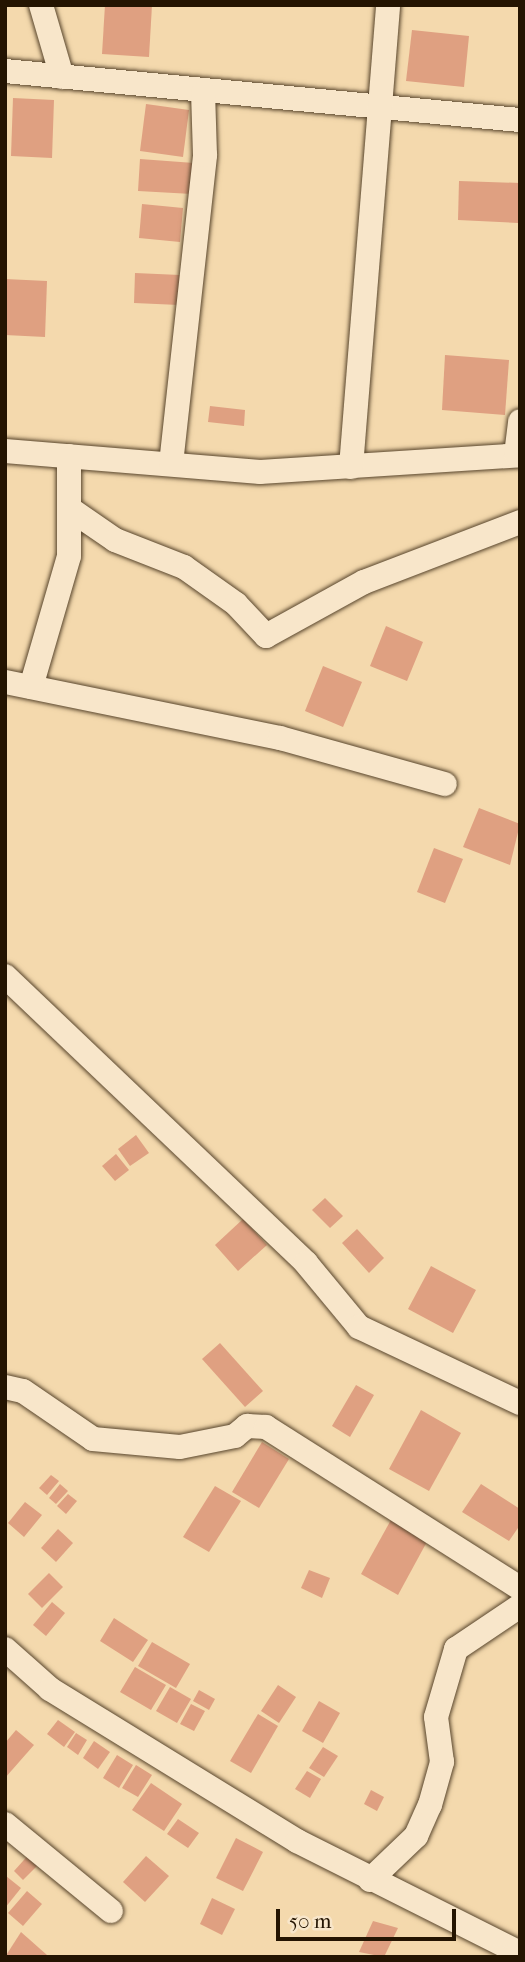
<!DOCTYPE html>
<style>
body{margin:0}
#map{position:relative;width:525px;height:1962px;overflow:hidden;background:#f4d9ad;font-family:"IM FELL French Canon",serif}
div>[style]{position:absolute}
.building>*{inset:0;background:#dfa081}
.roads{filter:drop-shadow(0 0 2px #58452c) drop-shadow(0 0 2px #58452c)}
.street>*{height:24px;margin:-12px;padding:0 12px;transform-origin:12px;border-radius:12px;background:#f8e6ca}
span{translate:-50% -50%;white-space:nowrap;text-align:center;line-height:1.15;-webkit-text-stroke:5px #f8e6ca;paint-order:stroke}
.frame{position:absolute;inset:0;border:7px solid #241401;pointer-events:none}
.scale{position:absolute;left:276px;top:1909px;width:180px;height:32px;box-sizing:border-box;border:4px solid #241401;border-top:0;padding-left:9px;font-size:21px;line-height:24px;white-space:nowrap;color:#241401;-webkit-text-stroke:5px #f8e6ca;paint-order:stroke}
</style>
<div id="map">
<div class="building">
<i style="clip-path:polygon(105px 5px,152px 5px,149px 57px,102px 54px)"></i>
<i style="clip-path:polygon(412px 30px,469px 36px,464px 87px,406px 81px)"></i>
<i style="clip-path:polygon(13px 98px,54px 100px,52px 158px,11px 156px)"></i>
<i style="clip-path:polygon(146px 104px,189px 110px,183px 157px,140px 151px)"></i>
<i style="clip-path:polygon(140px 159px,194px 163px,192px 194px,138px 191px)"></i>
<i style="clip-path:polygon(459px 181px,520px 183px,518px 223px,458px 220px)"></i>
<i style="clip-path:polygon(142px 204px,183px 208px,180px 242px,139px 238px)"></i>
<i style="clip-path:polygon(135px 273px,180px 275px,179px 305px,134px 303px)"></i>
<i style="clip-path:polygon(5px 279px,47px 281px,45px 337px,5px 335px)"></i>
<i style="clip-path:polygon(445px 355px,509px 360px,505px 415px,442px 410px)"></i>
<i style="clip-path:polygon(210px 406px,245px 410px,244px 426px,208px 422px)"></i>
<i style="clip-path:polygon(386px 626px,423px 642px,407px 681px,370px 666px)"></i>
<i style="clip-path:polygon(323px 666px,362px 682px,343px 727px,305px 711px)"></i>
<i style="clip-path:polygon(479px 808px,520px 824px,510px 865px,463px 847px)"></i>
<i style="clip-path:polygon(434px 848px,463px 859px,445px 903px,417px 892px)"></i>
<i style="clip-path:polygon(136px 1135px,149px 1153px,130px 1166px,118px 1149px)"></i>
<i style="clip-path:polygon(116px 1154px,129px 1170px,115px 1181px,102px 1166px)"></i>
<i style="clip-path:polygon(325px 1198px,343px 1216px,330px 1228px,312px 1210px)"></i>
<i style="clip-path:polygon(243px 1219px,267px 1245px,238px 1271px,215px 1245px)"></i>
<i style="clip-path:polygon(357px 1229px,384px 1258px,369px 1273px,342px 1243px)"></i>
<i style="clip-path:polygon(431px 1266px,476px 1290px,453px 1333px,408px 1309px)"></i>
<i style="clip-path:polygon(220px 1343px,263px 1391px,245px 1407px,202px 1359px)"></i>
<i style="clip-path:polygon(356px 1385px,374px 1395px,350px 1437px,332px 1426px)"></i>
<i style="clip-path:polygon(421px 1410px,461px 1433px,429px 1491px,389px 1469px)"></i>
<i style="clip-path:polygon(262px 1442px,289px 1459px,259px 1508px,232px 1492px)"></i>
<i style="clip-path:polygon(51px 1475px,59px 1481px,47px 1495px,39px 1488px)"></i>
<i style="clip-path:polygon(60px 1484px,68px 1491px,56px 1504px,49px 1498px)"></i>
<i style="clip-path:polygon(481px 1484px,520px 1509px,520px 1525px,509px 1541px,462px 1512px)"></i>
<i style="clip-path:polygon(215px 1486px,241px 1501px,209px 1552px,183px 1537px)"></i>
<i style="clip-path:polygon(68px 1494px,77px 1501px,66px 1514px,57px 1506px)"></i>
<i style="clip-path:polygon(25px 1502px,42px 1515px,24px 1537px,8px 1523px)"></i>
<i style="clip-path:polygon(392px 1518px,429px 1538px,398px 1595px,361px 1574px)"></i>
<i style="clip-path:polygon(58px 1529px,73px 1543px,56px 1562px,41px 1548px)"></i>
<i style="clip-path:polygon(309px 1570px,330px 1578px,322px 1598px,301px 1588px)"></i>
<i style="clip-path:polygon(49px 1573px,63px 1587px,42px 1608px,28px 1594px)"></i>
<i style="clip-path:polygon(52px 1602px,65px 1613px,46px 1636px,33px 1625px)"></i>
<i style="clip-path:polygon(114px 1618px,148px 1640px,133px 1662px,100px 1641px)"></i>
<i style="clip-path:polygon(152px 1642px,190px 1664px,176px 1688px,138px 1666px)"></i>
<i style="clip-path:polygon(135px 1667px,166px 1685px,151px 1710px,120px 1692px)"></i>
<i style="clip-path:polygon(278px 1685px,296px 1697px,279px 1723px,261px 1711px)"></i>
<i style="clip-path:polygon(170px 1687px,191px 1699px,177px 1723px,156px 1711px)"></i>
<i style="clip-path:polygon(199px 1690px,215px 1699px,209px 1710px,193px 1701px)"></i>
<i style="clip-path:polygon(319px 1701px,340px 1713px,323px 1743px,302px 1731px)"></i>
<i style="clip-path:polygon(191px 1704px,205px 1711px,194px 1731px,180px 1724px)"></i>
<i style="clip-path:polygon(258px 1714px,278px 1726px,251px 1773px,230px 1761px)"></i>
<i style="clip-path:polygon(58px 1720px,75px 1732px,64px 1747px,47px 1734px)"></i>
<i style="clip-path:polygon(16px 1730px,34px 1745px,5px 1778px,5px 1743px)"></i>
<i style="clip-path:polygon(76px 1733px,87px 1740px,78px 1755px,67px 1747px)"></i>
<i style="clip-path:polygon(94px 1741px,110px 1752px,98px 1769px,83px 1758px)"></i>
<i style="clip-path:polygon(323px 1747px,338px 1756px,324px 1777px,309px 1768px)"></i>
<i style="clip-path:polygon(117px 1755px,133px 1765px,119px 1788px,103px 1778px)"></i>
<i style="clip-path:polygon(136px 1765px,152px 1775px,138px 1797px,122px 1788px)"></i>
<i style="clip-path:polygon(307px 1771px,321px 1779px,310px 1798px,295px 1789px)"></i>
<i style="clip-path:polygon(151px 1783px,182px 1804px,164px 1831px,132px 1810px)"></i>
<i style="clip-path:polygon(371px 1790px,384px 1797px,377px 1811px,364px 1804px)"></i>
<i style="clip-path:polygon(178px 1819px,199px 1833px,188px 1848px,167px 1834px)"></i>
<i style="clip-path:polygon(236px 1838px,263px 1852px,243px 1891px,216px 1878px)"></i>
<i style="clip-path:polygon(32px 1851px,42px 1861px,23px 1880px,14px 1871px)"></i>
<i style="clip-path:polygon(146px 1856px,169px 1876px,145px 1902px,123px 1882px)"></i>
<i style="clip-path:polygon(6px 1876px,21px 1888px,5px 1908px,5px 1878px)"></i>
<i style="clip-path:polygon(27px 1891px,42px 1904px,23px 1926px,8px 1913px)"></i>
<i style="clip-path:polygon(212px 1898px,235px 1909px,222px 1935px,200px 1924px)"></i>
<i style="clip-path:polygon(373px 1921px,398px 1928px,384px 1957px,359px 1952px)"></i>
<i style="clip-path:polygon(21px 1932px,47px 1955px,45px 1957px,5px 1957px)"></i>
</div>
<div class="roads">
<div class="street">
<i style="left:41px;top:5px;width:75px;rotate:73.7deg"></i>
<i style="left:5px;top:71px;width:517px;rotate:5.44deg"></i>
<i style="left:5px;top:451px;width:256px;rotate:4.7deg"></i>
<i style="left:260px;top:472px;width:261px;rotate:-3.7deg"></i>
<i style="left:516px;top:455px;width:34px;rotate:-83deg"></i>
<i style="left:171px;top:464px;width:311px;rotate:-83.7deg"></i>
<i style="left:205px;top:155px;width:62px;rotate:-91.8deg"></i>
<i style="left:351px;top:467px;width:463px;rotate:-85.4deg"></i>
<i style="left:70px;top:509px;width:55px;rotate:34.6deg"></i>
<i style="left:115px;top:540px;width:74px;rotate:21.4deg"></i>
<i style="left:184px;top:567px;width:64px;rotate:35.4deg"></i>
<i style="left:236px;top:604px;width:44px;rotate:46.8deg"></i>
<i style="left:266px;top:636px;width:112px;rotate:-28.9deg"></i>
<i style="left:364px;top:582px;width:167px;rotate:-21deg"></i>
<i style="left:5px;top:682px;width:281px;rotate:11.5deg"></i>
<i style="left:280px;top:738px;width:171px;rotate:15.6deg"></i>
<i style="left:31px;top:687px;width:136px;rotate:-73.8deg"></i>
<i style="left:69px;top:556px;width:100px;rotate:-90deg"></i>
<i style="left:5px;top:976px;width:416px;rotate:43.6deg"></i>
<i style="left:306px;top:1263px;width:83px;rotate:50.4deg"></i>
<i style="left:359px;top:1327px;width:178px;rotate:25.3deg"></i>
<i style="left:5px;top:1387px;width:18px;rotate:13deg"></i>
<i style="left:23px;top:1391px;width:85px;rotate:34.4deg"></i>
<i style="left:93px;top:1439px;width:87px;rotate:5.3deg"></i>
<i style="left:180px;top:1447px;width:56px;rotate:-11.3deg"></i>
<i style="left:235px;top:1436px;width:16px;rotate:-40deg"></i>
<i style="left:247px;top:1426px;width:19px;rotate:3deg"></i>
<i style="left:266px;top:1427px;width:301px;rotate:32.4deg"></i>
<i style="left:5px;top:1649px;width:60px;rotate:41.6deg"></i>
<i style="left:50px;top:1689px;width:290px;rotate:31.6deg"></i>
<i style="left:297px;top:1841px;width:250px;rotate:26.7deg"></i>
<i style="left:5px;top:1824px;width:137px;rotate:39.4deg"></i>
<i style="left:370px;top:1880px;width:64px;rotate:-43.7deg"></i>
<i style="left:416px;top:1836px;width:34px;rotate:-66deg"></i>
<i style="left:430px;top:1805px;width:45px;rotate:-74.4deg"></i>
<i style="left:442px;top:1762px;width:45px;rotate:-97.6deg"></i>
<i style="left:436px;top:1717px;width:71px;rotate:-73.6deg"></i>
<i style="left:456px;top:1649px;width:77px;rotate:-33.9deg"></i>
</div>
</div>
<div class="frame"></div>
<div class="scale">50 m</div>
</div>
